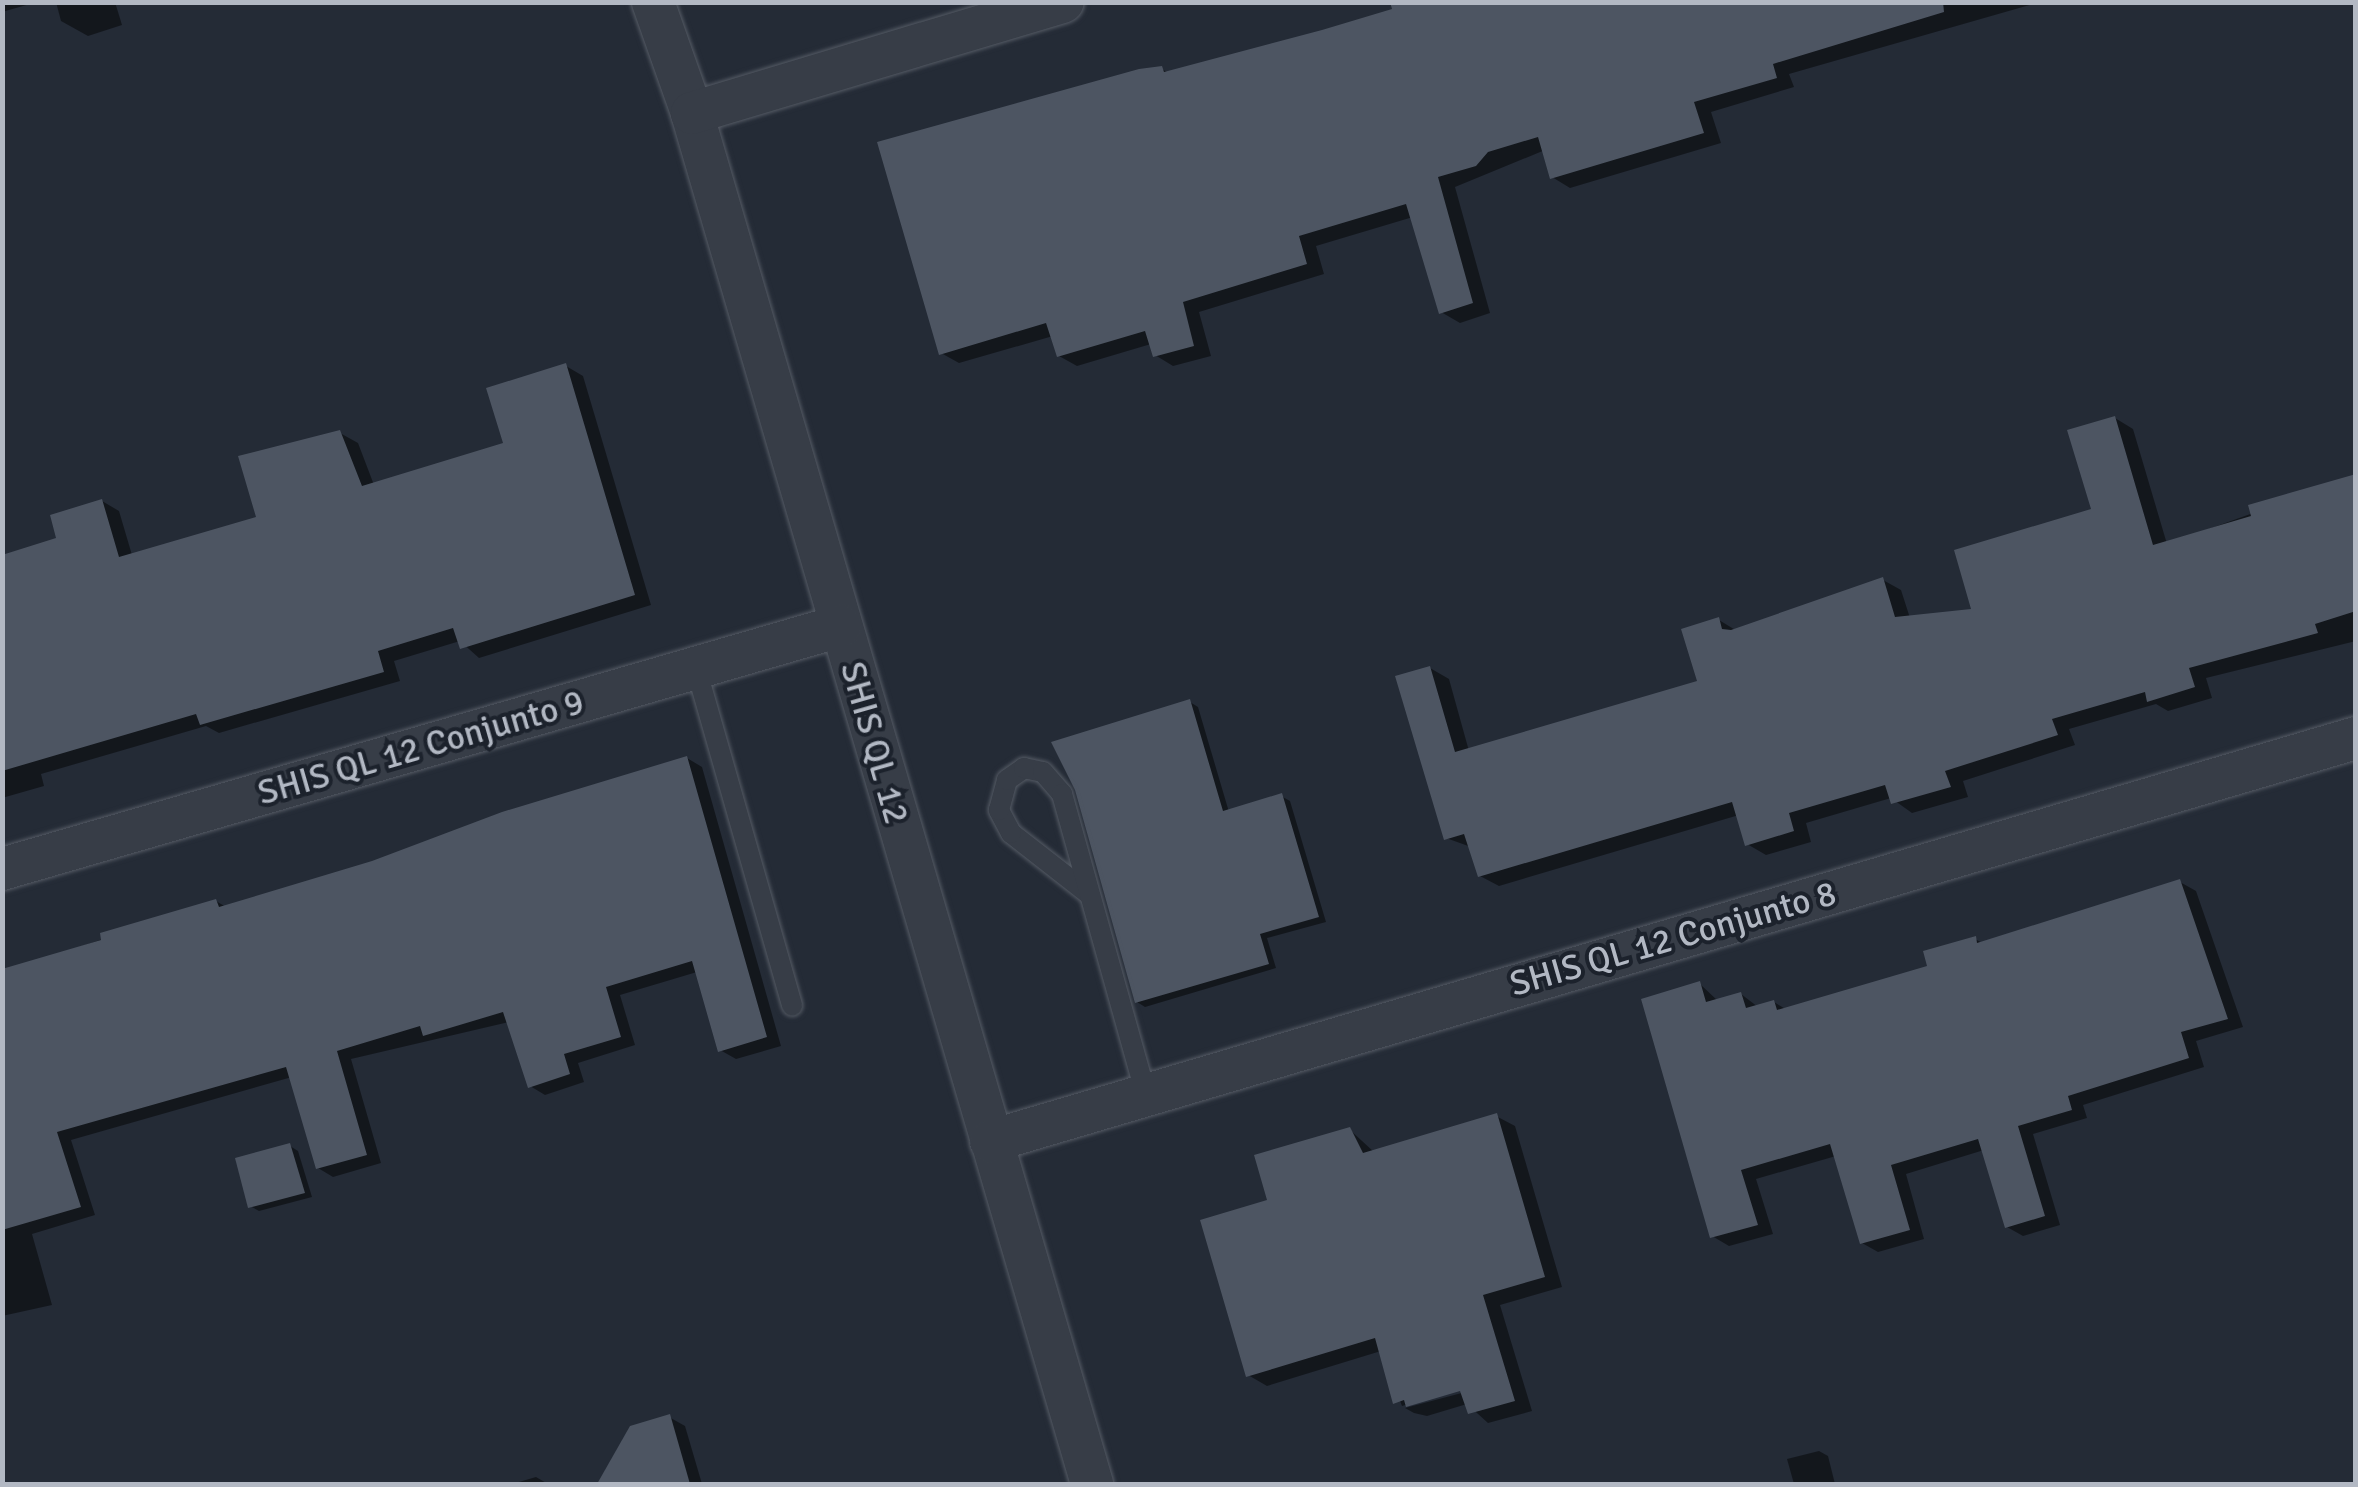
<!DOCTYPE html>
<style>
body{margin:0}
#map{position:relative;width:2358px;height:1487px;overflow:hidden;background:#242b36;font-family:Signika,sans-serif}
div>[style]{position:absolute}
.shadow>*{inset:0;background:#0007}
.building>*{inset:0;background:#4d5562}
.roads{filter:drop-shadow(0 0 2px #555b65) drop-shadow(0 0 2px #555b65)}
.service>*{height:20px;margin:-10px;padding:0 10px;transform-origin:10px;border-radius:10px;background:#373d47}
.minor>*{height:42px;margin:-21px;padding:0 21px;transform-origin:21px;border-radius:21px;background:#373d47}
span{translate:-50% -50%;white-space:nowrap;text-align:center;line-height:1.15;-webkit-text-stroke:8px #1c222c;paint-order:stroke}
.street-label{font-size:35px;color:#b2b8c3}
.frame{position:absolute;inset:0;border:5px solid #b2b8c3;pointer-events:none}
</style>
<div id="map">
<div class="shadow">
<i style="clip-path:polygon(2px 2px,37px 2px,2px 12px)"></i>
<i style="clip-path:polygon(56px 2px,115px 2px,122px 25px,88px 36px,61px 21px)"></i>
<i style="clip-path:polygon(1508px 2px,2040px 2px,1789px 74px,1794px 87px,1711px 112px,1721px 143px,1570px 188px,1552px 177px,1545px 150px,1455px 187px,1490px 313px,1460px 323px,1441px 312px,1413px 217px,1316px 246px,1324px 274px,1199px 312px,1211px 356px,1173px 366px,1155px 355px,1151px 344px,1077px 366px,1059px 356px,1053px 336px,959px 363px,941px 353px,1161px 69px,1170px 73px)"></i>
<i style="clip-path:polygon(566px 366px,583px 376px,651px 605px,479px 658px,460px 641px,394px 661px,400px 681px,219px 733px,206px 726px,41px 774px,44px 786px,2px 798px,2px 557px,60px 540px,102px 501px,119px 511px,132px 555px,259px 519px,340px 433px,358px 443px,374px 485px,506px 444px)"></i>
<i style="clip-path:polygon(2115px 418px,2133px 429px,2167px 544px,2356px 476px,2356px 641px,2206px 678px,2212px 698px,2168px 711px,2156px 704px,2069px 729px,2075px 745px,1963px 781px,1968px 797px,1912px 813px,1891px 798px,1806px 823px,1811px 842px,1766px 855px,1747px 844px,1739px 815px,1499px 886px,1480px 876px,1471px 847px,1446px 838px,1430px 668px,1449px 679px,1469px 751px,1700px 683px,1719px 620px,1737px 631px,1883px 580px,1901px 590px,1910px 618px,1975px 611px,2094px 511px)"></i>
<i style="clip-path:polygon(1190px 702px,1198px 707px,1229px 812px,1281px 796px,1290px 801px,1326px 922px,1267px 938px,1276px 968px,1145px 1007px,1137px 1002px,1078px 789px)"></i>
<i style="clip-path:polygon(687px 758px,702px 767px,781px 1046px,736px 1059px,720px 1050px,697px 972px,620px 995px,635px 1045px,578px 1063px,584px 1082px,545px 1095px,530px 1086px,509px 1022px,351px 1059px,381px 1163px,333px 1177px,318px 1168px,292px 1077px,71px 1140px,95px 1215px,32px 1234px,52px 1305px,2px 1316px,2px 973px,216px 901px,226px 907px,372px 863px)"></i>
<i style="clip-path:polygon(2180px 882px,2196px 891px,2243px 1027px,2196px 1041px,2204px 1067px,2083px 1105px,2087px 1118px,2033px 1134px,2060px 1225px,2023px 1236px,2007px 1227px,1984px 1150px,1906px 1174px,1924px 1239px,1878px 1252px,1862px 1243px,1836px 1156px,1756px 1179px,1773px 1234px,1729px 1246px,1712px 1236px,1700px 984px,1718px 1001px,1741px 994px,1758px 1007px,1774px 1002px,1787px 1010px,1930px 968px,1975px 939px,1984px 944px)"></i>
<i style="clip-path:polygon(1496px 1116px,1515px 1126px,1562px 1287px,1500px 1305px,1532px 1411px,1488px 1423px,1467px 1404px,1427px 1416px,1414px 1413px,1405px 1408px,1473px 1390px,1472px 1385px,1402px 1406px,1381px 1351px,1267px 1386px,1248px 1375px,1270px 1202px,1349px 1129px,1374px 1152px)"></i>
<i style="clip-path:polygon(290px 1146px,298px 1151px,312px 1197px,259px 1211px,250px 1206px)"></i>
<i style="clip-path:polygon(669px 1417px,685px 1426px,702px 1484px,600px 1484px,631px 1428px)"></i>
<i style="clip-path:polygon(1819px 1451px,1828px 1456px,1835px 1484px,1794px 1484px,1787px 1459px)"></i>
<i style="clip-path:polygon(536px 1477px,548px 1484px,512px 1484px)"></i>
</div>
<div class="building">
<i style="clip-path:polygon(1390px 2px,1943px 2px,1944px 12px,1773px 64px,1777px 78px,1694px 102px,1704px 133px,1550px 179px,1538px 137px,1488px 152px,1476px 166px,1438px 177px,1473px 303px,1439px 314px,1406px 204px,1299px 236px,1307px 264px,1183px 302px,1194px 346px,1153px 357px,1145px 331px,1057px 357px,1046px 323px,939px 355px,877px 142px,1139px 69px,1162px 66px,1164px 72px,1322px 30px,1392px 9px)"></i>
<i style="clip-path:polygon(566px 363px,635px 595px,460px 649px,453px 628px,378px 651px,384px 672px,200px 725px,196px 714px,2px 771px,2px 555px,56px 538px,50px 515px,102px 499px,119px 557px,256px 517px,238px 456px,340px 430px,362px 486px,503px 443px,486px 388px)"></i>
<i style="clip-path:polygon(2115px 416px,2153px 545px,2251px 516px,2248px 505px,2356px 474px,2356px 611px,2315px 624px,2318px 633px,2189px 668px,2195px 687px,2147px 702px,2145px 692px,2052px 719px,2058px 735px,1945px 771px,1951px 787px,1891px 804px,1885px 785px,1789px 813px,1794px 831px,1745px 846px,1732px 802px,1478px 877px,1464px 834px,1444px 840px,1395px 676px,1430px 666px,1455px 752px,1697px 681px,1681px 629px,1719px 617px,1722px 629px,1731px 630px,1883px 577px,1895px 617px,1971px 609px,1954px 550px,2091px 509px,2067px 430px)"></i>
<i style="clip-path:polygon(1190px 699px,1223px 811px,1282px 793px,1319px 917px,1260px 934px,1269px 964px,1135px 1003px,1075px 790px,1051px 742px)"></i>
<i style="clip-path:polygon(687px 756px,767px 1037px,718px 1052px,692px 961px,606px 987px,621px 1037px,564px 1054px,570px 1074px,528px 1088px,503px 1012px,423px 1036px,420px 1026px,337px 1051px,367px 1155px,316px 1169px,286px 1067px,57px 1132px,81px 1207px,2px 1230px,2px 969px,101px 940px,100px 933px,216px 899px,219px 907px,372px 861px,502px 812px)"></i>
<i style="clip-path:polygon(2180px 879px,2228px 1019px,2181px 1032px,2189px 1058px,2068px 1096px,2072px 1110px,2018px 1126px,2045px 1216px,2005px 1228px,1978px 1139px,1891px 1165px,1910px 1230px,1860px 1244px,1830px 1144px,1741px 1170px,1758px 1225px,1710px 1238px,1641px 999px,1700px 981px,1706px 1002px,1741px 992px,1746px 1008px,1774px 1000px,1777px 1010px,1927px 966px,1923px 951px,1976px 936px,1977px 943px)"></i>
<i style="clip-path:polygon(1497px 1113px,1545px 1277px,1483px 1295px,1515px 1401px,1468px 1414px,1460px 1391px,1406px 1407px,1404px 1400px,1393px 1404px,1375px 1338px,1246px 1377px,1200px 1220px,1267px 1200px,1254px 1155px,1350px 1127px,1363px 1153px)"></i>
<i style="clip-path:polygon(290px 1143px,305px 1193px,248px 1208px,235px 1158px)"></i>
<i style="clip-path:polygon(670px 1414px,690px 1484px,597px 1484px,630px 1426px)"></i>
</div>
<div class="roads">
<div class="service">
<i style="left:696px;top:668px;width:351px;rotate:74.1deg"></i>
<i style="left:1089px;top:894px;width:99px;rotate:-142deg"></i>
<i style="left:1011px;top:833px;width:26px;rotate:-118deg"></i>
<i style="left:999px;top:810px;width:31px;rotate:-75deg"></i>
<i style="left:1007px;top:780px;width:21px;rotate:-35deg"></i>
<i style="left:1024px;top:768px;width:19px;rotate:12deg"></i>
<i style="left:1043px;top:772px;width:29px;rotate:49deg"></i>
<i style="left:1062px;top:794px;width:313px;rotate:74.4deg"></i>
</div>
<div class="minor">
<i style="left:653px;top:2px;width:118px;rotate:70.6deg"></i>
<i style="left:692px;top:113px;width:1428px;rotate:73.73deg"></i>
<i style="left:692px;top:113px;width:387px;rotate:-16.7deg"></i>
<i style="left:2px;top:869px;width:873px;rotate:-16.17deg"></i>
<i style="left:991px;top:1141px;width:1423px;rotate:-16.45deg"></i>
</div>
</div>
<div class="street-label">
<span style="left:874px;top:743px;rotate:74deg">SHIS QL 12</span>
<span style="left:421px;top:748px;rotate:-16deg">SHIS QL 12 Conjunto 9</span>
<span style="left:1673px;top:939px;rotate:-16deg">SHIS QL 12 Conjunto 8</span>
</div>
<div class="frame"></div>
</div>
